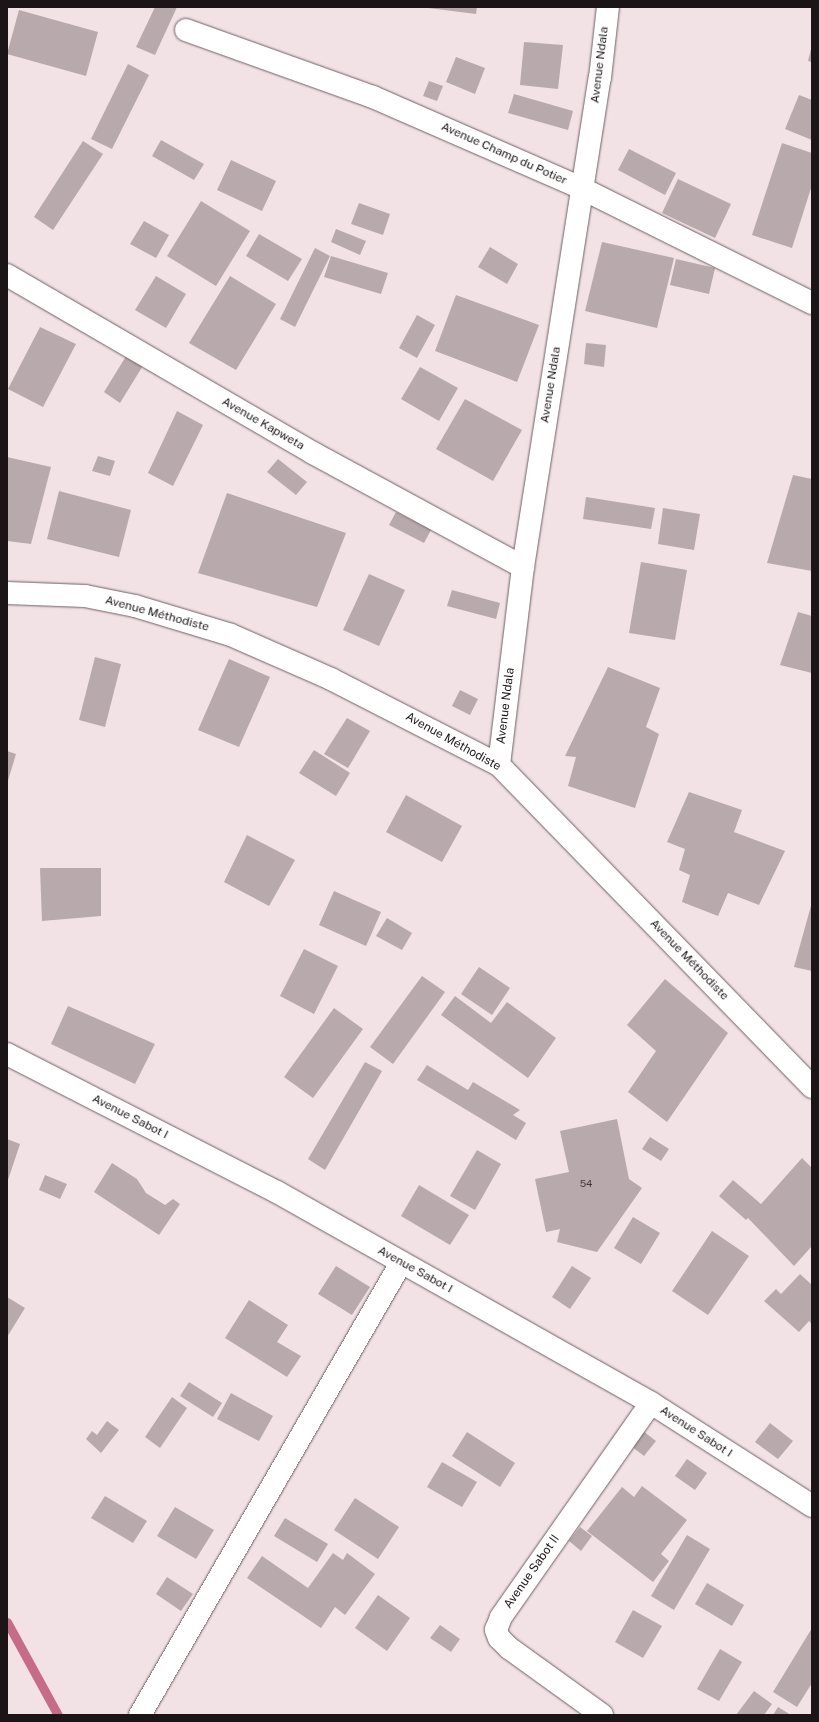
<!DOCTYPE html>
<meta charset="utf-8">
<style>
body{margin:0}
#map{position:relative;width:819px;height:1722px;overflow:hidden;background:#f2e2e6;font-family:"Public Sans",sans-serif}
div>[style]{position:absolute}
.stream>*{height:9px;margin:-4.5px;padding:0 4.5px;transform-origin:4.5px;border-radius:4.5px;background:#c76c88}
.building>*{inset:0;background:#b8a9ac}
.roads{filter:drop-shadow(0 0 1px #6e6063) drop-shadow(0 0 1px #6e6063)}
.minor>*{height:22px;margin:-11px;padding:0 11px;transform-origin:11px;border-radius:11px;background:#fff}
span{translate:-50% -50%;white-space:nowrap;text-align:center;line-height:1.15;-webkit-text-stroke:4px #fff;paint-order:stroke}
.number-label{font-size:10px;color:#423a3c}
.number-label span{-webkit-text-stroke-width:0}
.street-label{font-size:12px;color:#1b1517}
.frame{position:absolute;inset:0;border:8px solid #1b1517;pointer-events:none}
</style>
<div id="map">
<div class="stream">
<i style="left:7px;top:1622px;width:106px;rotate:61.3deg"></i>
</div>
<div class="building">
<i style="clip-path:polygon(155px 7px,177px 7px,155px 55px,136px 47px)"></i>
<i style="clip-path:polygon(420px 7px,477px 7px,476px 14px)"></i>
<i style="clip-path:polygon(19px 10px,98px 32px,86px 76px,7px 54px)"></i>
<i style="clip-path:polygon(524px 42px,563px 45px,558px 89px,520px 85px)"></i>
<i style="clip-path:polygon(812px 45px,812px 62px,808px 61px)"></i>
<i style="clip-path:polygon(456px 57px,485px 68px,475px 94px,446px 82px)"></i>
<i style="clip-path:polygon(128px 64px,149px 75px,112px 149px,91px 139px)"></i>
<i style="clip-path:polygon(429px 81px,443px 86px,437px 101px,423px 96px)"></i>
<i style="clip-path:polygon(514px 94px,573px 111px,568px 130px,508px 113px)"></i>
<i style="clip-path:polygon(799px 95px,812px 100px,812px 140px,785px 129px)"></i>
<i style="clip-path:polygon(161px 140px,204px 164px,194px 180px,152px 156px)"></i>
<i style="clip-path:polygon(83px 141px,103px 154px,53px 230px,34px 217px)"></i>
<i style="clip-path:polygon(782px 143px,812px 153px,812px 185px,792px 248px,752px 235px)"></i>
<i style="clip-path:polygon(629px 149px,676px 173px,665px 195px,618px 170px)"></i>
<i style="clip-path:polygon(231px 160px,276px 181px,262px 211px,217px 190px)"></i>
<i style="clip-path:polygon(678px 179px,731px 204px,715px 238px,662px 213px)"></i>
<i style="clip-path:polygon(201px 201px,250px 231px,216px 286px,167px 256px)"></i>
<i style="clip-path:polygon(359px 203px,390px 214px,383px 235px,351px 224px)"></i>
<i style="clip-path:polygon(144px 221px,169px 235px,156px 258px,130px 244px)"></i>
<i style="clip-path:polygon(336px 229px,366px 241px,360px 255px,331px 242px)"></i>
<i style="clip-path:polygon(259px 234px,302px 259px,288px 281px,246px 256px)"></i>
<i style="clip-path:polygon(602px 242px,674px 258px,657px 328px,585px 311px)"></i>
<i style="clip-path:polygon(490px 247px,518px 264px,507px 284px,478px 267px)"></i>
<i style="clip-path:polygon(315px 248px,330px 256px,295px 327px,280px 319px)"></i>
<i style="clip-path:polygon(331px 256px,388px 273px,381px 294px,324px 277px)"></i>
<i style="clip-path:polygon(676px 259px,715px 268px,709px 294px,670px 285px)"></i>
<i style="clip-path:polygon(156px 276px,186px 294px,166px 328px,135px 310px)"></i>
<i style="clip-path:polygon(230px 276px,276px 304px,236px 370px,189px 343px)"></i>
<i style="clip-path:polygon(456px 295px,539px 325px,517px 382px,435px 351px)"></i>
<i style="clip-path:polygon(417px 315px,435px 325px,417px 358px,399px 348px)"></i>
<i style="clip-path:polygon(40px 327px,76px 344px,43px 407px,8px 389px)"></i>
<i style="clip-path:polygon(586px 343px,606px 345px,604px 367px,584px 364px)"></i>
<i style="clip-path:polygon(128px 353px,144px 364px,120px 403px,104px 392px)"></i>
<i style="clip-path:polygon(420px 367px,458px 388px,439px 421px,401px 399px)"></i>
<i style="clip-path:polygon(465px 399px,522px 430px,493px 481px,436px 449px)"></i>
<i style="clip-path:polygon(177px 411px,203px 425px,173px 486px,148px 473px)"></i>
<i style="clip-path:polygon(98px 456px,115px 461px,110px 476px,92px 471px)"></i>
<i style="clip-path:polygon(7px 457px,51px 467px,31px 544px,7px 541px)"></i>
<i style="clip-path:polygon(278px 459px,307px 482px,296px 495px,267px 472px)"></i>
<i style="clip-path:polygon(793px 475px,812px 479px,812px 571px,767px 563px)"></i>
<i style="clip-path:polygon(59px 491px,131px 510px,119px 557px,47px 539px)"></i>
<i style="clip-path:polygon(227px 493px,346px 533px,317px 607px,198px 573px)"></i>
<i style="clip-path:polygon(586px 497px,655px 508px,651px 529px,583px 519px)"></i>
<i style="clip-path:polygon(663px 508px,700px 514px,694px 550px,658px 544px)"></i>
<i style="clip-path:polygon(396px 512px,431px 530px,424px 543px,389px 525px)"></i>
<i style="clip-path:polygon(641px 562px,687px 570px,675px 640px,629px 633px)"></i>
<i style="clip-path:polygon(369px 574px,405px 590px,379px 646px,343px 630px)"></i>
<i style="clip-path:polygon(452px 590px,500px 603px,496px 619px,447px 606px)"></i>
<i style="clip-path:polygon(798px 612px,812px 616px,812px 673px,780px 665px)"></i>
<i style="clip-path:polygon(95px 657px,121px 664px,105px 727px,79px 720px)"></i>
<i style="clip-path:polygon(229px 659px,270px 677px,239px 747px,198px 730px)"></i>
<i style="clip-path:polygon(608px 667px,660px 688px,646px 727px,659px 734px,635px 808px,568px 786px,576px 757px,565px 756px)"></i>
<i style="clip-path:polygon(460px 690px,478px 699px,470px 715px,452px 706px)"></i>
<i style="clip-path:polygon(347px 718px,370px 731px,348px 768px,324px 754px)"></i>
<i style="clip-path:polygon(314px 750px,350px 773px,336px 796px,299px 773px)"></i>
<i style="clip-path:polygon(7px 751px,16px 754px,7px 784px)"></i>
<i style="clip-path:polygon(689px 792px,742px 810px,734px 832px,785px 851px,759px 905px,728px 893px,718px 916px,682px 902px,690px 875px,679px 870px,685px 849px,667px 842px)"></i>
<i style="clip-path:polygon(406px 795px,462px 826px,442px 862px,386px 832px)"></i>
<i style="clip-path:polygon(247px 835px,295px 860px,269px 906px,224px 882px)"></i>
<i style="clip-path:polygon(40px 868px,101px 868px,101px 916px,42px 921px)"></i>
<i style="clip-path:polygon(334px 891px,381px 912px,366px 946px,319px 925px)"></i>
<i style="clip-path:polygon(812px 902px,812px 971px,794px 967px)"></i>
<i style="clip-path:polygon(387px 918px,412px 933px,402px 950px,376px 936px)"></i>
<i style="clip-path:polygon(304px 949px,338px 966px,314px 1014px,280px 996px)"></i>
<i style="clip-path:polygon(479px 967px,510px 988px,492px 1015px,461px 994px)"></i>
<i style="clip-path:polygon(422px 976px,445px 992px,393px 1064px,370px 1047px)"></i>
<i style="clip-path:polygon(665px 979px,728px 1033px,667px 1122px,628px 1092px,656px 1051px,627px 1025px)"></i>
<i style="clip-path:polygon(455px 996px,491px 1023px,507px 1002px,556px 1038px,528px 1078px,441px 1015px)"></i>
<i style="clip-path:polygon(68px 1006px,155px 1044px,135px 1084px,51px 1044px)"></i>
<i style="clip-path:polygon(334px 1008px,363px 1029px,313px 1098px,284px 1077px)"></i>
<i style="clip-path:polygon(365px 1062px,382px 1071px,325px 1170px,308px 1159px)"></i>
<i style="clip-path:polygon(427px 1065px,468px 1090px,473px 1082px,520px 1110px,513px 1115px,526px 1123px,516px 1140px,417px 1080px)"></i>
<i style="clip-path:polygon(617px 1119px,629px 1179px,642px 1188px,597px 1252px,557px 1242px,560px 1229px,546px 1232px,535px 1179px,569px 1172px,560px 1131px)"></i>
<i style="clip-path:polygon(650px 1137px,669px 1149px,661px 1161px,642px 1149px)"></i>
<i style="clip-path:polygon(7px 1139px,20px 1144px,7px 1183px)"></i>
<i style="clip-path:polygon(477px 1150px,501px 1164px,475px 1210px,450px 1196px)"></i>
<i style="clip-path:polygon(802px 1158px,812px 1168px,812px 1246px,794px 1266px,748px 1218px,746px 1220px,719px 1196px,733px 1180px,761px 1204px)"></i>
<i style="clip-path:polygon(112px 1163px,137px 1179px,146px 1193px,165px 1205px,173px 1199px,180px 1204px,159px 1235px,94px 1192px)"></i>
<i style="clip-path:polygon(45px 1175px,67px 1184px,60px 1199px,39px 1190px)"></i>
<i style="clip-path:polygon(419px 1185px,469px 1215px,450px 1245px,401px 1216px)"></i>
<i style="clip-path:polygon(633px 1217px,660px 1233px,641px 1264px,614px 1248px)"></i>
<i style="clip-path:polygon(712px 1231px,749px 1256px,708px 1315px,672px 1291px)"></i>
<i style="clip-path:polygon(336px 1266px,370px 1287px,352px 1315px,318px 1294px)"></i>
<i style="clip-path:polygon(572px 1266px,591px 1278px,570px 1309px,552px 1297px)"></i>
<i style="clip-path:polygon(800px 1274px,812px 1285px,812px 1324px,809px 1321px,799px 1332px,764px 1301px,776px 1289px,781px 1294px)"></i>
<i style="clip-path:polygon(7px 1297px,25px 1308px,7px 1337px)"></i>
<i style="clip-path:polygon(249px 1300px,288px 1325px,277px 1342px,301px 1356px,287px 1377px,225px 1338px)"></i>
<i style="clip-path:polygon(189px 1382px,222px 1403px,213px 1417px,180px 1396px)"></i>
<i style="clip-path:polygon(231px 1393px,273px 1416px,259px 1441px,217px 1419px)"></i>
<i style="clip-path:polygon(172px 1397px,187px 1408px,160px 1448px,145px 1437px)"></i>
<i style="clip-path:polygon(107px 1421px,119px 1430px,101px 1453px,86px 1439px,92px 1431px,97px 1435px)"></i>
<i style="clip-path:polygon(770px 1423px,793px 1441px,778px 1459px,755px 1442px)"></i>
<i style="clip-path:polygon(643px 1431px,656px 1441px,644px 1456px,631px 1446px)"></i>
<i style="clip-path:polygon(467px 1432px,515px 1463px,500px 1487px,452px 1456px)"></i>
<i style="clip-path:polygon(687px 1459px,707px 1473px,695px 1490px,675px 1476px)"></i>
<i style="clip-path:polygon(442px 1462px,477px 1482px,462px 1507px,427px 1487px)"></i>
<i style="clip-path:polygon(642px 1486px,687px 1520px,661px 1554px,669px 1561px,653px 1582px,587px 1531px,622px 1487px,634px 1497px)"></i>
<i style="clip-path:polygon(105px 1496px,147px 1521px,133px 1543px,91px 1518px)"></i>
<i style="clip-path:polygon(355px 1498px,399px 1527px,378px 1559px,334px 1530px)"></i>
<i style="clip-path:polygon(175px 1507px,214px 1530px,196px 1559px,157px 1536px)"></i>
<i style="clip-path:polygon(285px 1518px,328px 1544px,317px 1562px,274px 1536px)"></i>
<i style="clip-path:polygon(580px 1527px,592px 1536px,581px 1551px,569px 1541px)"></i>
<i style="clip-path:polygon(687px 1535px,710px 1549px,674px 1610px,651px 1596px)"></i>
<i style="clip-path:polygon(333px 1553px,343px 1560px,347px 1553px,375px 1574px,345px 1615px,335px 1607px,321px 1628px,247px 1578px,262px 1556px,308px 1588px)"></i>
<i style="clip-path:polygon(167px 1577px,193px 1594px,181px 1611px,156px 1594px)"></i>
<i style="clip-path:polygon(707px 1583px,744px 1605px,732px 1626px,695px 1604px)"></i>
<i style="clip-path:polygon(378px 1595px,410px 1618px,387px 1651px,355px 1628px)"></i>
<i style="clip-path:polygon(633px 1610px,662px 1626px,643px 1658px,615px 1642px)"></i>
<i style="clip-path:polygon(440px 1625px,460px 1639px,451px 1652px,430px 1638px)"></i>
<i style="clip-path:polygon(812px 1628px,812px 1683px,797px 1707px,773px 1692px)"></i>
<i style="clip-path:polygon(720px 1649px,742px 1662px,719px 1701px,697px 1689px)"></i>
<i style="clip-path:polygon(754px 1691px,772px 1704px,764px 1715px,736px 1715px)"></i>
<i style="clip-path:polygon(778px 1707px,791px 1715px,773px 1715px)"></i>
</div>
<div class="roads">
<div class="minor">
<i style="left:186px;top:30px;width:199px;rotate:19.7deg"></i>
<i style="left:373px;top:97px;width:227px;rotate:23.6deg"></i>
<i style="left:581px;top:188px;width:258px;rotate:26.5deg"></i>
<i style="left:7px;top:275px;width:354px;rotate:30.2deg"></i>
<i style="left:313px;top:453px;width:239px;rotate:28.5deg"></i>
<i style="left:7px;top:593px;width:78px;rotate:2.2deg"></i>
<i style="left:85px;top:596px;width:51px;rotate:11.3deg"></i>
<i style="left:135px;top:606px;width:100px;rotate:16.8deg"></i>
<i style="left:231px;top:635px;width:109px;rotate:23.7deg"></i>
<i style="left:331px;top:679px;width:189px;rotate:27.1deg"></i>
<i style="left:499px;top:765px;width:449px;rotate:45.8deg"></i>
<i style="left:499px;top:765px;width:199px;rotate:-83.1deg"></i>
<i style="left:523px;top:567px;width:495px;rotate:-81.1deg"></i>
<i style="left:600px;top:78px;width:71px;rotate:-83.6deg"></i>
<i style="left:7px;top:1054px;width:303px;rotate:27.1deg"></i>
<i style="left:277px;top:1192px;width:429px;rotate:29.4deg"></i>
<i style="left:651px;top:1403px;width:191px;rotate:32.6deg"></i>
<i style="left:140px;top:1715px;width:522px;rotate:-60deg"></i>
<i style="left:602px;top:1715px;width:115px;rotate:-144.2deg"></i>
<i style="left:509px;top:1648px;width:14px;rotate:-135deg"></i>
<i style="left:499px;top:1638px;width:9px;rotate:-111deg"></i>
<i style="left:496px;top:1630px;width:14px;rotate:-69deg"></i>
<i style="left:501px;top:1617px;width:261px;rotate:-55deg"></i>
</div>
</div>
<div class="number-label">
<span style="left:586px;top:1184px">54</span>
</div>
<div class="street-label">
<span style="left:600px;top:65px;rotate:-83deg">Avenue Ndala</span>
<span style="left:504px;top:154px;rotate:24deg">Avenue Champ du Potier</span>
<span style="left:551px;top:385px;rotate:-81deg">Avenue Ndala</span>
<span style="left:263px;top:424px;rotate:30deg">Avenue Kapweta</span>
<span style="left:157px;top:614px;rotate:15deg">Avenue Méthodiste</span>
<span style="left:506px;top:706px;rotate:-83deg">Avenue Ndala</span>
<span style="left:453px;top:742px;rotate:29deg">Avenue Méthodiste</span>
<span style="left:689px;top:960px;rotate:46deg">Avenue Méthodiste</span>
<span style="left:130px;top:1117px;rotate:27deg">Avenue Sabot I</span>
<span style="left:415px;top:1270px;rotate:29deg">Avenue Sabot I</span>
<span style="left:696px;top:1432px;rotate:33deg">Avenue Sabot I</span>
<span style="left:532px;top:1572px;rotate:-55deg">Avenue Sabot II</span>
</div>
<div class="frame"></div>
</div>
